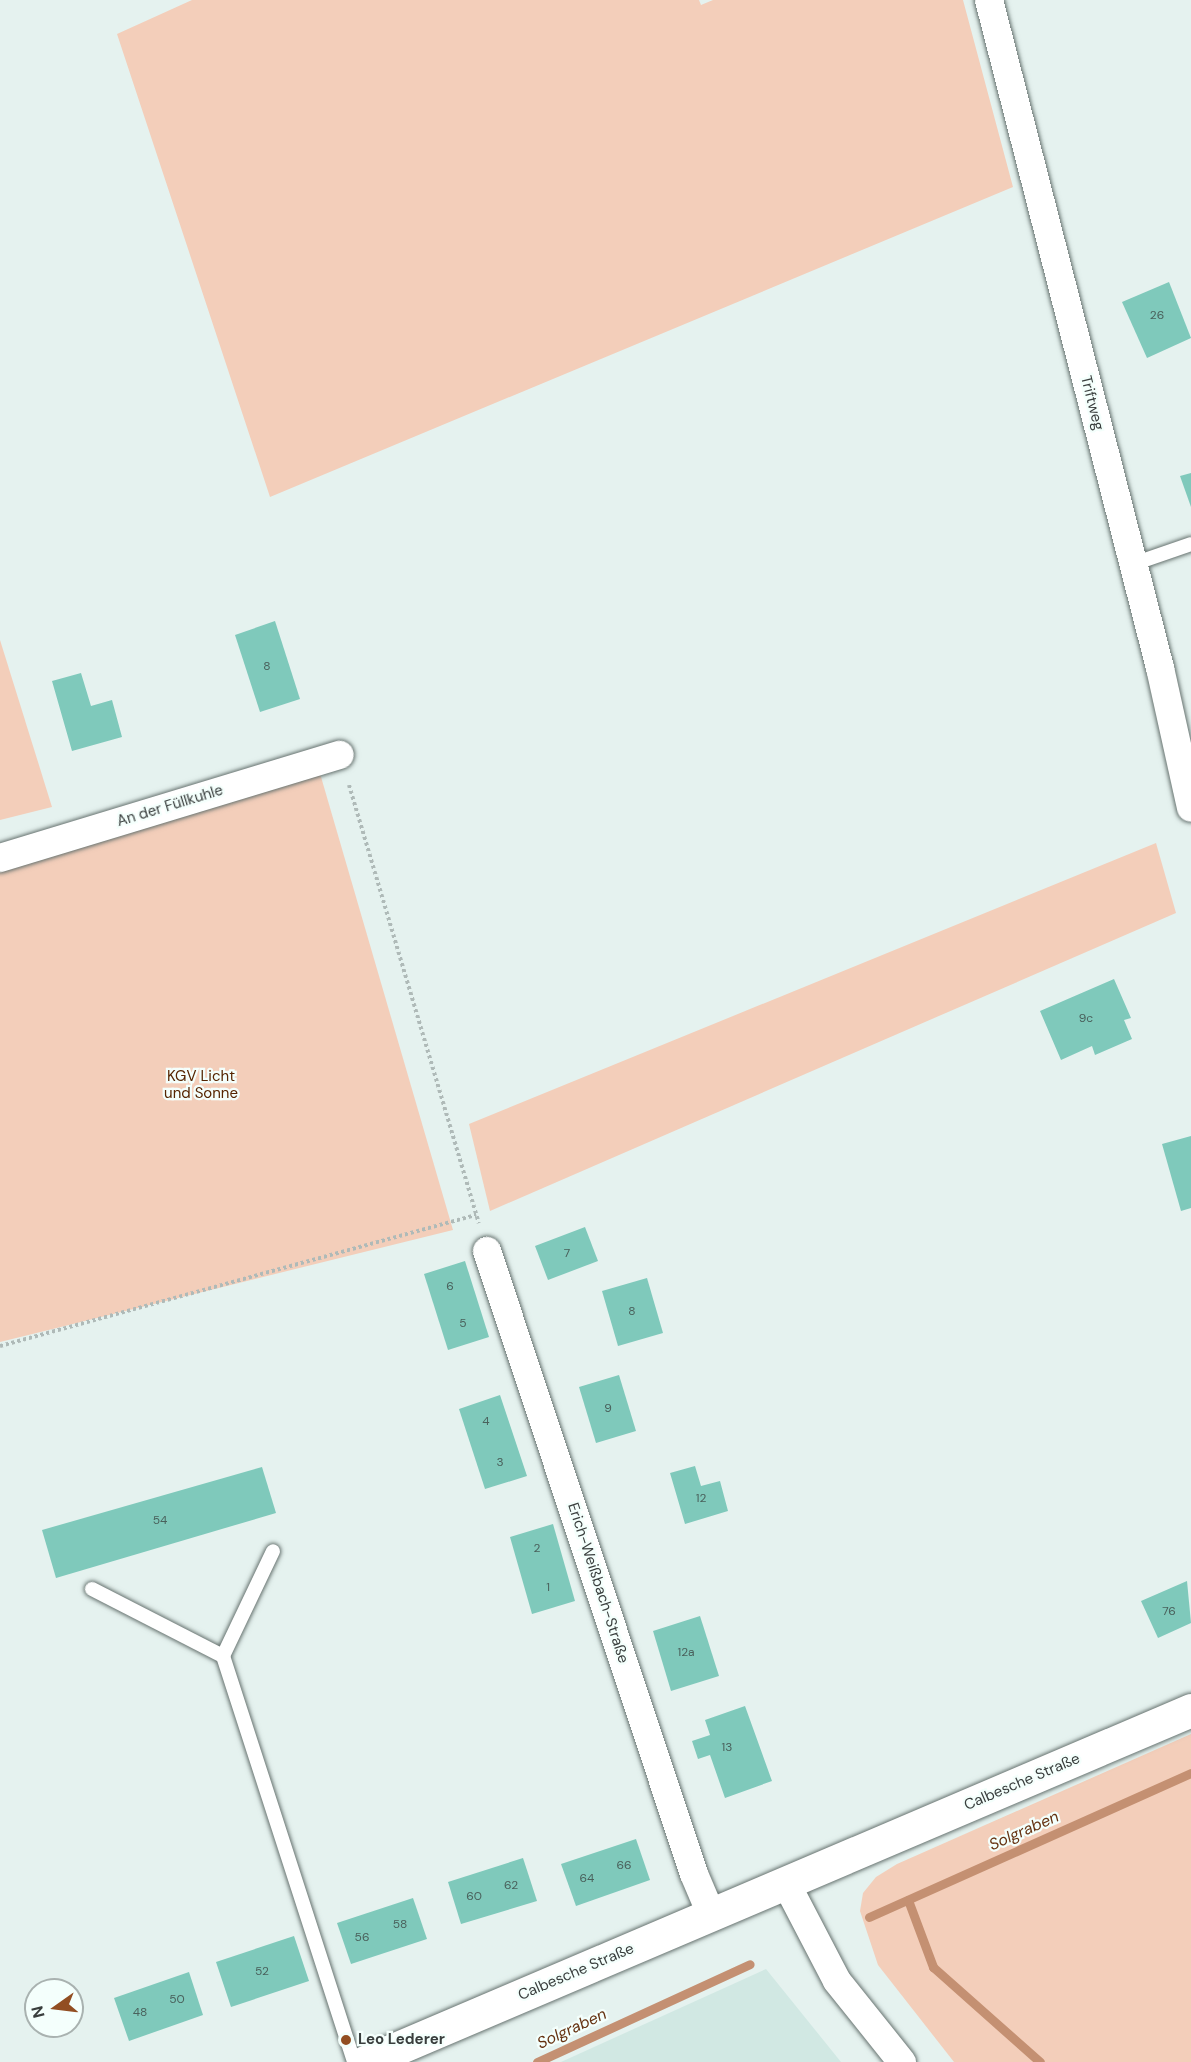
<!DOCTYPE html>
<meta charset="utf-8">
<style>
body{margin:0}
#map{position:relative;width:1191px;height:2062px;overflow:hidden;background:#e5f2ef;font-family:"DM Sans",sans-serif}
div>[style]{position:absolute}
.built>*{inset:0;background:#d1e8e3}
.green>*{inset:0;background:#f3ceba}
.stream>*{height:9px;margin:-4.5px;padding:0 4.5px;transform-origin:4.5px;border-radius:4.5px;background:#c49072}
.building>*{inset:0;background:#7fc9bb}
.path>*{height:4px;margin-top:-2px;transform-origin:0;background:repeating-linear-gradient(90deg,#afbab8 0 3px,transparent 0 6px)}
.roads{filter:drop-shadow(0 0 2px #677370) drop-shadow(0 0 2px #677370)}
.service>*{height:14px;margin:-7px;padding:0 7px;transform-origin:7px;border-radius:7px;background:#fff}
.minor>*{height:28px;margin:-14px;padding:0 14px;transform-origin:14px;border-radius:14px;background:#fff}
.secondary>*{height:33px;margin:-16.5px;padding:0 16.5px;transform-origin:16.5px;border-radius:16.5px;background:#fff}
.dots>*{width:16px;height:16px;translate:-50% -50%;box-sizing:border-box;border:3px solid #f4fffc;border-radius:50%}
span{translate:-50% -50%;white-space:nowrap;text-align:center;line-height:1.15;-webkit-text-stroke:4.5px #f4fffc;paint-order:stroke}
.number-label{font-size:12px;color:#4a615c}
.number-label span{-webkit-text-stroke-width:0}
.street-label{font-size:15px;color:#393e3d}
.park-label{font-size:15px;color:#562501}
.poi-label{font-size:15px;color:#393e3d;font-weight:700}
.left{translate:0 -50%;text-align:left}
.water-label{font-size:16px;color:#653211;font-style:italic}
.north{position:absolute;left:24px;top:1978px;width:60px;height:60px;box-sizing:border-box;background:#f4fffc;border:2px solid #a9b2b0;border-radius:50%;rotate:256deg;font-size:16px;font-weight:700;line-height:24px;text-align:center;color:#393e3d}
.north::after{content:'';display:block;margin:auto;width:21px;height:27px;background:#924e22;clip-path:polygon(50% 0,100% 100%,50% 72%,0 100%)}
</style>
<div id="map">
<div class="built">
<i style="clip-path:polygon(766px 1969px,841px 2062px,561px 2062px)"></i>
</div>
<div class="green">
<i style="clip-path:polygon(192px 0,699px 0,701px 5px,713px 0,963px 0,1013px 187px,270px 497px,117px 34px)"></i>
<i style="clip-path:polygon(0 640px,52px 807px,0 820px)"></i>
<i style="clip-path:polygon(319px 770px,453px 1230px,0 1342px,0 865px)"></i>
<i style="clip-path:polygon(1156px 843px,1176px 913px,490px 1211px,469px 1124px)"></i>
<i style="clip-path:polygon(1191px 1734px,1191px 2062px,954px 2062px,878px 1965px,860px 1911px,863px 1893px,876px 1877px,897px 1864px)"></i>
</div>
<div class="stream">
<i style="left:908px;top:1900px;width:72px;rotate:69.5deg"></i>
<i style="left:933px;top:1967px;width:143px;rotate:41.6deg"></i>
<i style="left:869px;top:1917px;width:353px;rotate:-24.1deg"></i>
<i style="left:537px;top:2062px;width:234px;rotate:-24.7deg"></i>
</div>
<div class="building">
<i style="clip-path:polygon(1169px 282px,1191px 338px,1147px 358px,1122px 302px)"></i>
<i style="clip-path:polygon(1191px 473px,1191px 507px,1180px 476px)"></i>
<i style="clip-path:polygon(275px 621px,300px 699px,260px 712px,235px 635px)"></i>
<i style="clip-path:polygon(81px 673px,91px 706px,112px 700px,122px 737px,72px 751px,52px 681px)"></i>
<i style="clip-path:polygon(1114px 979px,1131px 1018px,1124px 1020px,1132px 1039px,1095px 1055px,1092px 1046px,1061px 1060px,1040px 1011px)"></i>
<i style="clip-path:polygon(1191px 1136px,1191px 1208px,1181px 1211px,1162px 1144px)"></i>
<i style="clip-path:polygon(585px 1227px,598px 1261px,548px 1280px,535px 1246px)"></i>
<i style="clip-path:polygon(465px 1261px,489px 1337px,448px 1350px,424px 1274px)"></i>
<i style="clip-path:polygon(647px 1278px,663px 1333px,618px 1346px,602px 1291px)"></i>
<i style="clip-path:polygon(619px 1375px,636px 1431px,596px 1443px,579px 1387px)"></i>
<i style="clip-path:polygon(500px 1395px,527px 1476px,485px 1489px,459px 1409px)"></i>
<i style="clip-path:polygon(695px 1466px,701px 1486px,720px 1481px,728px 1511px,685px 1524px,670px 1473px)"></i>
<i style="clip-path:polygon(262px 1467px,276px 1513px,56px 1578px,42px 1530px)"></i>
<i style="clip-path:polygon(553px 1524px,575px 1601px,532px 1614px,510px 1537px)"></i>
<i style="clip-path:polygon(1187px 1581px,1191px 1623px,1158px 1638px,1141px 1601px)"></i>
<i style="clip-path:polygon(700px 1616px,719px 1676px,671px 1691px,653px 1631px)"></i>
<i style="clip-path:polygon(745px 1706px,772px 1781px,725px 1798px,710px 1755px,698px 1759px,692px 1741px,710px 1735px,705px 1720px)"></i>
<i style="clip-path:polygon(636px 1839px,650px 1880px,576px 1906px,561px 1864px)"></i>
<i style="clip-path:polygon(523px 1858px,537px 1901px,461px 1924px,448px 1882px)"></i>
<i style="clip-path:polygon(413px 1898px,427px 1939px,351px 1964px,337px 1923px)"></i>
<i style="clip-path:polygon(294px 1936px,309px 1981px,231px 2007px,216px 1962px)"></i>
<i style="clip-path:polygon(189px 1972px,203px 2015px,129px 2041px,114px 1998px)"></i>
</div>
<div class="path">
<i style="left:349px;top:785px;width:457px;rotate:73.5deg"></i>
<i style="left:0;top:1346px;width:494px;rotate:-15.4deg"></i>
</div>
<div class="roads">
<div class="service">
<i style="left:1133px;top:564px;width:61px;rotate:-19deg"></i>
<i style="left:92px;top:1589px;width:147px;rotate:27.1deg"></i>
<i style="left:223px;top:1656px;width:427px;rotate:72.1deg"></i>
<i style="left:223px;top:1656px;width:116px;rotate:-64.5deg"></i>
</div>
<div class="minor">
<i style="left:989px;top:0;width:690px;rotate:75.64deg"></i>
<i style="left:1160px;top:668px;width:143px;rotate:77.5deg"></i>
<i style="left:0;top:858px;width:355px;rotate:-16.9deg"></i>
<i style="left:487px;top:1251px;width:656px;rotate:71.62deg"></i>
<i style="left:694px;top:1874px;width:43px;rotate:67deg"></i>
<i style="left:786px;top:1883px;width:110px;rotate:62.5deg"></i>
<i style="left:837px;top:1981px;width:104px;rotate:51.3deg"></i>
</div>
<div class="secondary">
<i style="left:365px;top:2062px;width:898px;rotate:-23.08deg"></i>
</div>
</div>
<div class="dots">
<i style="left:346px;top:2040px;background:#924e22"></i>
</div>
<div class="number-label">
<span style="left:1157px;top:316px">26</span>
<span style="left:267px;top:667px">8</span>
<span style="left:1086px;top:1019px">9c</span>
<span style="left:567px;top:1254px">7</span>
<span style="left:450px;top:1287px">6</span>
<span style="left:632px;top:1312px">8</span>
<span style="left:463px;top:1324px">5</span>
<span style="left:608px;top:1409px">9</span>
<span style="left:486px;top:1422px">4</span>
<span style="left:500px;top:1463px">3</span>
<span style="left:701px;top:1499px">12</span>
<span style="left:160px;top:1521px">54</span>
<span style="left:537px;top:1549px">2</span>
<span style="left:548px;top:1588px">1</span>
<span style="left:1169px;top:1612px">76</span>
<span style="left:686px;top:1653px">12a</span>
<span style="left:727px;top:1748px">13</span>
<span style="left:624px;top:1866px">66</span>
<span style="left:587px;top:1879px">64</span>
<span style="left:511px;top:1886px">62</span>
<span style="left:474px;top:1897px">60</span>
<span style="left:400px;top:1925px">58</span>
<span style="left:362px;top:1938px">56</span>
<span style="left:262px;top:1972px">52</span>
<span style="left:177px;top:2000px">50</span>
<span style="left:140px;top:2013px">48</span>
</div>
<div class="street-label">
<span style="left:1092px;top:403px;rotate:76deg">Triftweg</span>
<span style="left:170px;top:806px;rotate:-17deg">An der Füllkuhle</span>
<span style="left:598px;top:1583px;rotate:72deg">Erich-Weißbach-Straße</span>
<span style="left:1022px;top:1782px;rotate:-23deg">Calbesche Straße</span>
<span style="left:576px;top:1972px;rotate:-23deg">Calbesche Straße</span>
</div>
<div class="park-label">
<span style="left:201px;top:1085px">KGV Licht<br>und Sonne</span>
</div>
<div class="poi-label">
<span class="left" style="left:358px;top:2040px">Leo Lederer</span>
</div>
<div class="water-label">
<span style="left:1024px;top:1831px;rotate:-24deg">Solgraben</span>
<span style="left:572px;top:2029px;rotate:-25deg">Solgraben</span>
</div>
<div class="north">N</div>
</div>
